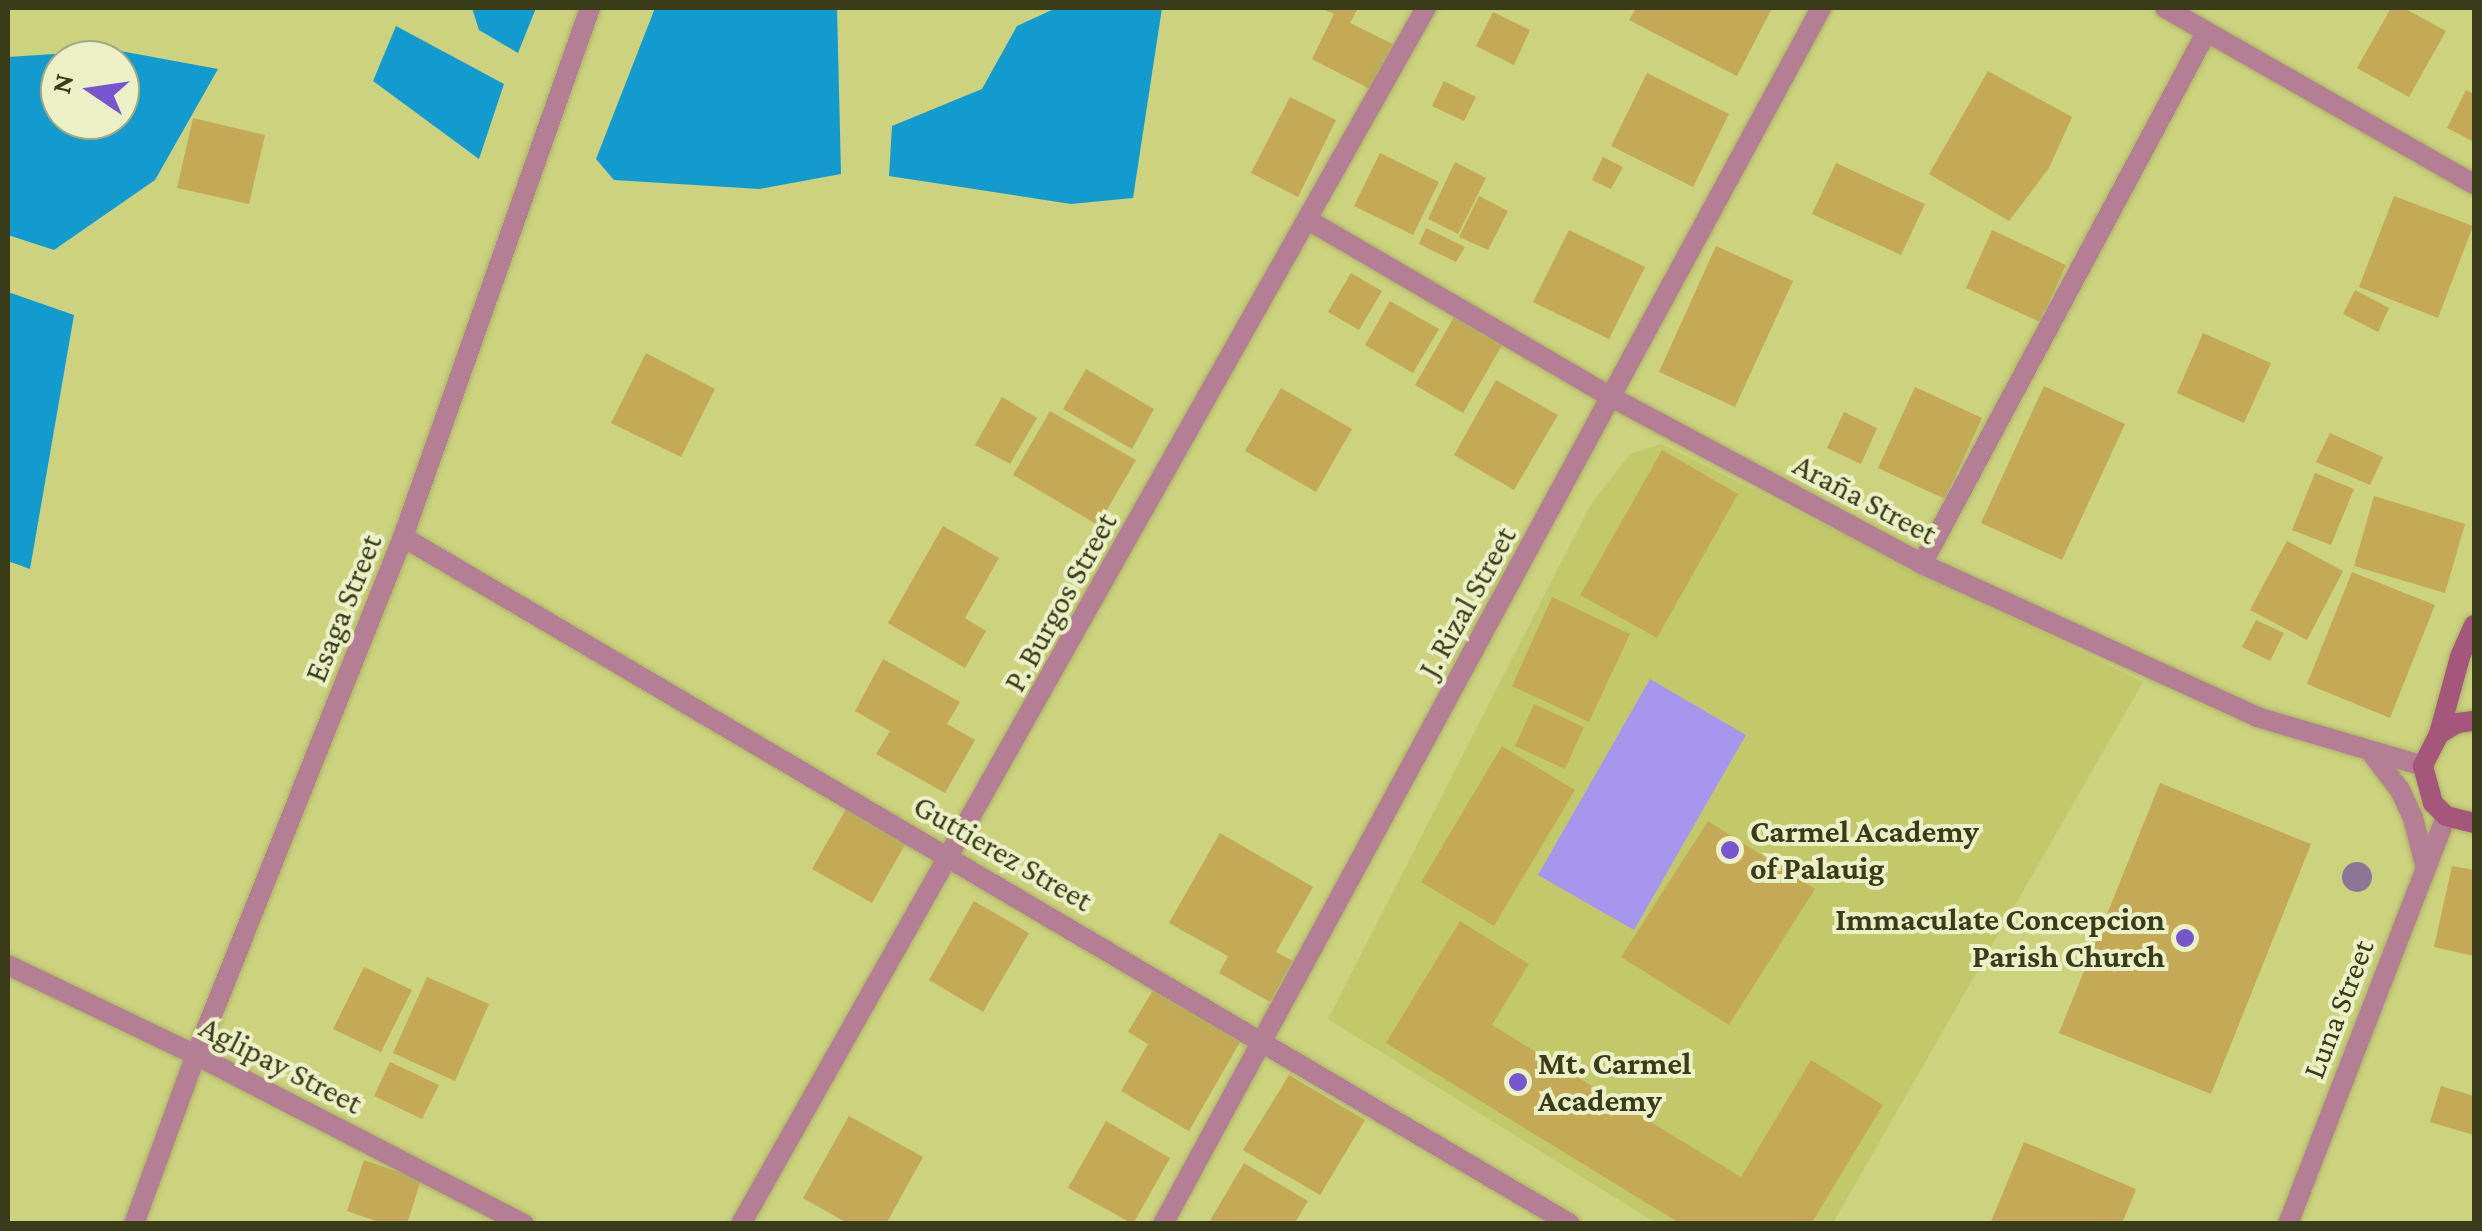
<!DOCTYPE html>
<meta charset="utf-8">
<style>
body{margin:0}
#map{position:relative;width:2482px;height:1231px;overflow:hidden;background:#ccd27e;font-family:"Crimson Pro",serif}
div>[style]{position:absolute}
.built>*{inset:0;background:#c3c96b}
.green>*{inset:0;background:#a796ed}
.water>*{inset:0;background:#139bd0}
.building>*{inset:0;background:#c4aa56}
.roads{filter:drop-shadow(0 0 2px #acb168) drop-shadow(0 0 2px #acb168)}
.minor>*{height:20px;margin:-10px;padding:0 10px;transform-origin:10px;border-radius:10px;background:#b47e95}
.tertiary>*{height:20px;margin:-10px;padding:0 10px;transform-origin:10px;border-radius:10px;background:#b47e95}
.secondary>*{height:20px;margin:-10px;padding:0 10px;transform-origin:10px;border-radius:10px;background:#a4577a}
.trees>*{width:30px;height:30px;margin:-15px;border-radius:50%;background:#8c7597}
.dots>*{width:28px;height:28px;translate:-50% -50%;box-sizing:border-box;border:5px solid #ebf0c7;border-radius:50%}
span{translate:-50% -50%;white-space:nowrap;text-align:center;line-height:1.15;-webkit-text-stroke:8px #ebf0c7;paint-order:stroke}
.street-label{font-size:32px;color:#3a3c19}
.poi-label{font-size:32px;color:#3a3c19;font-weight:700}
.left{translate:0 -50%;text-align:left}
.right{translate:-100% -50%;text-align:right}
.frame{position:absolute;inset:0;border:10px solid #3a3c19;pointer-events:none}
.north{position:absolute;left:40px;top:40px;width:100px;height:100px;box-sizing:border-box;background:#ebf0c7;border:2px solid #a4a881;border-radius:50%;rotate:283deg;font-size:28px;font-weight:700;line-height:40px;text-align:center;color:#3a3c19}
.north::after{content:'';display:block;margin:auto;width:35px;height:45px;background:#7755cf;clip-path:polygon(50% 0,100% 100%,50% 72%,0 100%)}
</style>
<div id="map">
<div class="built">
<i style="clip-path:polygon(1661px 444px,2143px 682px,1833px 1223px,1656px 1223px,1328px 1019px,1591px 504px,1630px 454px)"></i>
</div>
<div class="green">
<i style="clip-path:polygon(1650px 679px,1746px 735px,1634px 930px,1538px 875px)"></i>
</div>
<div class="water">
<i style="clip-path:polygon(472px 8px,536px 8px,518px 53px,479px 30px)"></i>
<i style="clip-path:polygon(655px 8px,837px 8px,841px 174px,759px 189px,614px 180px,596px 159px)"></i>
<i style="clip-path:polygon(1056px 8px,1162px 8px,1133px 198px,1071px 204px,889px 176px,892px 126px,982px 89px,1017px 26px)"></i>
<i style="clip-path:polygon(396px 26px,504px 84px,479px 159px,373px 81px)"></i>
<i style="clip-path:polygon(evenodd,115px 50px,218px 69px,155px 180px,54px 250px,8px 235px,8px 57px,115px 50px,120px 60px,120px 120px,60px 120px,60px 60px,120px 60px)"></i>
<i style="clip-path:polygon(8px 292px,74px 315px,30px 569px,8px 561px)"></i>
</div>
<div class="building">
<i style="clip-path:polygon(1321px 8px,1358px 8px,1350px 23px,1393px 44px,1370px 89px,1312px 59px,1334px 14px)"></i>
<i style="clip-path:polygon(1636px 8px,1772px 8px,1737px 76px,1629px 20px)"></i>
<i style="clip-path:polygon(2391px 8px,2404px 8px,2446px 31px,2409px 97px,2357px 68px)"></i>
<i style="clip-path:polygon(1493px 12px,1530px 30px,1514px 65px,1476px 46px)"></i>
<i style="clip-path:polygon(1988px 71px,2072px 117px,2049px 168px,2009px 221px,1929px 174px)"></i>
<i style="clip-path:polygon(1647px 73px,1729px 114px,1693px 187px,1611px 146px)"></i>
<i style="clip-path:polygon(1444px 81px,1476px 97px,1464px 121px,1432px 106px)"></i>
<i style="clip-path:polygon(2466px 90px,2474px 94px,2474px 142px,2447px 128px)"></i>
<i style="clip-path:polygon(1290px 97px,1336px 120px,1298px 197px,1251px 173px)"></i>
<i style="clip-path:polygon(193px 118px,265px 135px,249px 204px,177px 188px)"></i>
<i style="clip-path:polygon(1380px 153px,1439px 182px,1413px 235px,1354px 206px)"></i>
<i style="clip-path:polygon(1603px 157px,1623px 167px,1611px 189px,1592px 180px)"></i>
<i style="clip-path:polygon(1455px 162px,1486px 178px,1458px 234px,1428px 219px)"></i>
<i style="clip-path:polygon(1836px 163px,1925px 204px,1901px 255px,1812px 214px)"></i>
<i style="clip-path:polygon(1479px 196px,1508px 211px,1488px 250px,1459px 237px)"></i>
<i style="clip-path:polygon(2394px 196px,2473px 226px,2438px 318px,2359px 287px)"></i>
<i style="clip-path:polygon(1426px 228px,1465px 247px,1456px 262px,1419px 244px)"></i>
<i style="clip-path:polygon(1569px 230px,1645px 267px,1609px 339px,1533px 302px)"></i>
<i style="clip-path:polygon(1992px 230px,2066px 265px,2040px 322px,1966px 288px)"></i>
<i style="clip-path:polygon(1716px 246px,1793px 281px,1735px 407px,1659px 372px)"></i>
<i style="clip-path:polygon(1351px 273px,1382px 291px,1359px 330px,1328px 312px)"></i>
<i style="clip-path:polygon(2355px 290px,2389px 308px,2378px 332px,2343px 314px)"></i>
<i style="clip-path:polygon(1390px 301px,1439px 329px,1413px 373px,1365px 345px)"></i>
<i style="clip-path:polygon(1457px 312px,1505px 340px,1463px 413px,1415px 385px)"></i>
<i style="clip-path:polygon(2203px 333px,2271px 363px,2244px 423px,2177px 393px)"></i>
<i style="clip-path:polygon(646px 353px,715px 389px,681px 457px,611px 423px)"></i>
<i style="clip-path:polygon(1086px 369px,1154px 409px,1132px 449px,1063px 409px)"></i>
<i style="clip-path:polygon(1496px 380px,1558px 415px,1514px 490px,1454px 455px)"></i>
<i style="clip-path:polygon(2044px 386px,2125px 424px,2062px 560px,1981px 523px)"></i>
<i style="clip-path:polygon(1915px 387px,1982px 418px,1945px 499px,1878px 468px)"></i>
<i style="clip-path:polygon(1281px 388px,1352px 429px,1316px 492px,1245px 451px)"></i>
<i style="clip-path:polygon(1002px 397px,1037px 418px,1010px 464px,975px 445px)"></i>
<i style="clip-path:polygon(1050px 411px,1136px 460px,1098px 525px,1013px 475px)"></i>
<i style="clip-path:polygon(1844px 412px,1877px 428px,1861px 464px,1827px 448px)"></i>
<i style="clip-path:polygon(2330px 433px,2383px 457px,2370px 485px,2316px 462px)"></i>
<i style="clip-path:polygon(1662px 450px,1738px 494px,1657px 638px,1580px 595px)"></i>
<i style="clip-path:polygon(2315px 473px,2354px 489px,2331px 545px,2292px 530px)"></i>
<i style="clip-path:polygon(2374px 496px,2465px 524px,2445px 593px,2354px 566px)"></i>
<i style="clip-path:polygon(943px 526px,999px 558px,965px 618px,986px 631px,965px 668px,888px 623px)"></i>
<i style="clip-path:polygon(2287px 541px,2343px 571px,2307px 640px,2250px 610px)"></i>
<i style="clip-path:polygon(2352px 572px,2435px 605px,2390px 718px,2307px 684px)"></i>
<i style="clip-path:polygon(1552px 597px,1630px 634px,1589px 722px,1512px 686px)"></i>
<i style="clip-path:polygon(2256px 620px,2284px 633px,2270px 661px,2242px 647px)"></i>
<i style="clip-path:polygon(883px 659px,960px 702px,947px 724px,975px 740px,945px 793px,876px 754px,890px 731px,855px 711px)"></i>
<i style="clip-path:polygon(1534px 704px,1584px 727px,1565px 769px,1515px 746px)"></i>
<i style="clip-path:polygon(1502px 746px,1575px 790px,1494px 926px,1421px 882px)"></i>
<i style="clip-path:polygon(2160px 783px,2311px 844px,2211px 1094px,2059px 1033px)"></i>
<i style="clip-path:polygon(846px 809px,906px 843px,872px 903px,812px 869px)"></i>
<i style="clip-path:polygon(1708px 821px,1815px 889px,1729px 1025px,1621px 957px)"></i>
<i style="clip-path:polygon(1220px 833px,1313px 887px,1276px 952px,1293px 961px,1270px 1002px,1219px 973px,1228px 956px,1169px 923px)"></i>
<i style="clip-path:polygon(2452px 866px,2474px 870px,2474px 956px,2434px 947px)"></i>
<i style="clip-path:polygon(974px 901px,1029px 933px,983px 1012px,929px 980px)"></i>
<i style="clip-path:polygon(1460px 921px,1529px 964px,1492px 1025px,1741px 1177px,1811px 1060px,1883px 1105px,1811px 1224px,1681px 1224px,1386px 1043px)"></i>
<i style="clip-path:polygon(364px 967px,412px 990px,381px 1052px,333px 1029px)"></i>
<i style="clip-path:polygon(427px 977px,489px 1004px,455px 1081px,393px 1053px)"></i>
<i style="clip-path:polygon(1155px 987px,1243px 1037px,1189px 1131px,1121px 1091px,1148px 1044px,1128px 1032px)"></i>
<i style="clip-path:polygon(390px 1062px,439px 1085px,422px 1119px,374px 1096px)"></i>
<i style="clip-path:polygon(1289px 1075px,1365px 1120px,1320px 1195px,1243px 1150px)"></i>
<i style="clip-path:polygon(2441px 1086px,2474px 1096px,2474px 1135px,2430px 1122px)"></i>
<i style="clip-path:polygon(849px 1116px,923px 1157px,886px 1224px,849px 1224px,803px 1198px)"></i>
<i style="clip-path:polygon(1106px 1121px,1170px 1158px,1133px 1224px,1068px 1188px)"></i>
<i style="clip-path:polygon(2024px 1142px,2136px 1189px,2122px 1224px,1990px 1224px)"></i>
<i style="clip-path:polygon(364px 1160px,421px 1180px,407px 1224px,385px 1224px,347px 1211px)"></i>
<i style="clip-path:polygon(1244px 1163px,1308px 1201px,1294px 1224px,1208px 1224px)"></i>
</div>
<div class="roads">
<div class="minor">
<i style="left:2165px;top:8px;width:356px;rotate:29.7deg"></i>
<i style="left:1308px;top:220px;width:353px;rotate:30.3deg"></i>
<i style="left:1613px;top:398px;width:351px;rotate:28.2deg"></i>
<i style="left:1922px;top:564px;width:368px;rotate:24.5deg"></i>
<i style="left:2257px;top:717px;width:173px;rotate:16.4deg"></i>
<i style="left:403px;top:537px;width:561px;rotate:-70.53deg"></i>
<i style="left:1922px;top:564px;width:602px;rotate:-61.86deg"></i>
<i style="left:2373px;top:755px;width:44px;rotate:52.4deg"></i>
<i style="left:2400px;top:790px;width:31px;rotate:65deg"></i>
<i style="left:2413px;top:818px;width:49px;rotate:75.7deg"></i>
<i style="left:8px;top:965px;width:208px;rotate:25.6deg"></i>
<i style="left:196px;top:1055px;width:369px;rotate:27.3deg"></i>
<i style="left:741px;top:1224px;width:1396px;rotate:-60.61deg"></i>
<i style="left:1163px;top:1224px;width:1383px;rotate:-61.58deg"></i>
<i style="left:2288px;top:1224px;width:438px;rotate:-68.8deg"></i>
</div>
<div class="tertiary">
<i style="left:134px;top:1224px;width:180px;rotate:-69.9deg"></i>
<i style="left:196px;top:1055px;width:558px;rotate:-68.22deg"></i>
<i style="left:403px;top:537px;width:1354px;rotate:30.48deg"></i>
</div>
<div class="secondary">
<i style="left:2474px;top:625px;width:35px;rotate:114deg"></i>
<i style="left:2460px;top:657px;width:80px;rotate:105.3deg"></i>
<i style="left:2439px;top:734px;width:36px;rotate:117deg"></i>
<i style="left:2423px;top:766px;width:38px;rotate:75deg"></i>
<i style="left:2433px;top:803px;width:18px;rotate:45deg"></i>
<i style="left:2446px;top:816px;width:29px;rotate:14deg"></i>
<i style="left:2439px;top:734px;width:21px;rotate:-31deg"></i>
<i style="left:2457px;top:723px;width:17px;rotate:-7deg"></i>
</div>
</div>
<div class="trees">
<i style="left:2357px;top:877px"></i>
</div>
<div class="dots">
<i style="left:1730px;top:850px;background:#7755cf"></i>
<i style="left:2185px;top:938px;background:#7755cf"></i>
<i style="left:1518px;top:1082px;background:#7755cf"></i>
</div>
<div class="street-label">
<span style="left:1865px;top:499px;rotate:28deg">Araña Street</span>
<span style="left:1060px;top:602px;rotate:-61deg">P. Burgos Street</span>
<span style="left:1467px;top:602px;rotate:-61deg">J. Rizal Street</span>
<span style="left:343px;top:608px;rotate:-68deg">Esaga Street</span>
<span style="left:1003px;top:853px;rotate:30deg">Guttierez Street</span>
<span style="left:2338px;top:1009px;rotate:-69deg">Luna Street</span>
<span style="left:281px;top:1065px;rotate:27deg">Aglipay Street</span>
</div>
<div class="poi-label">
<span class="left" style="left:1750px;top:850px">Carmel Academy<br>of Palauig</span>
<span class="right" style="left:2165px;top:938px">Immaculate Concepcion<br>Parish Church</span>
<span class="left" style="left:1538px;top:1082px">Mt. Carmel<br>Academy</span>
</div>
<div class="frame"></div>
<div class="north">N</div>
</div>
